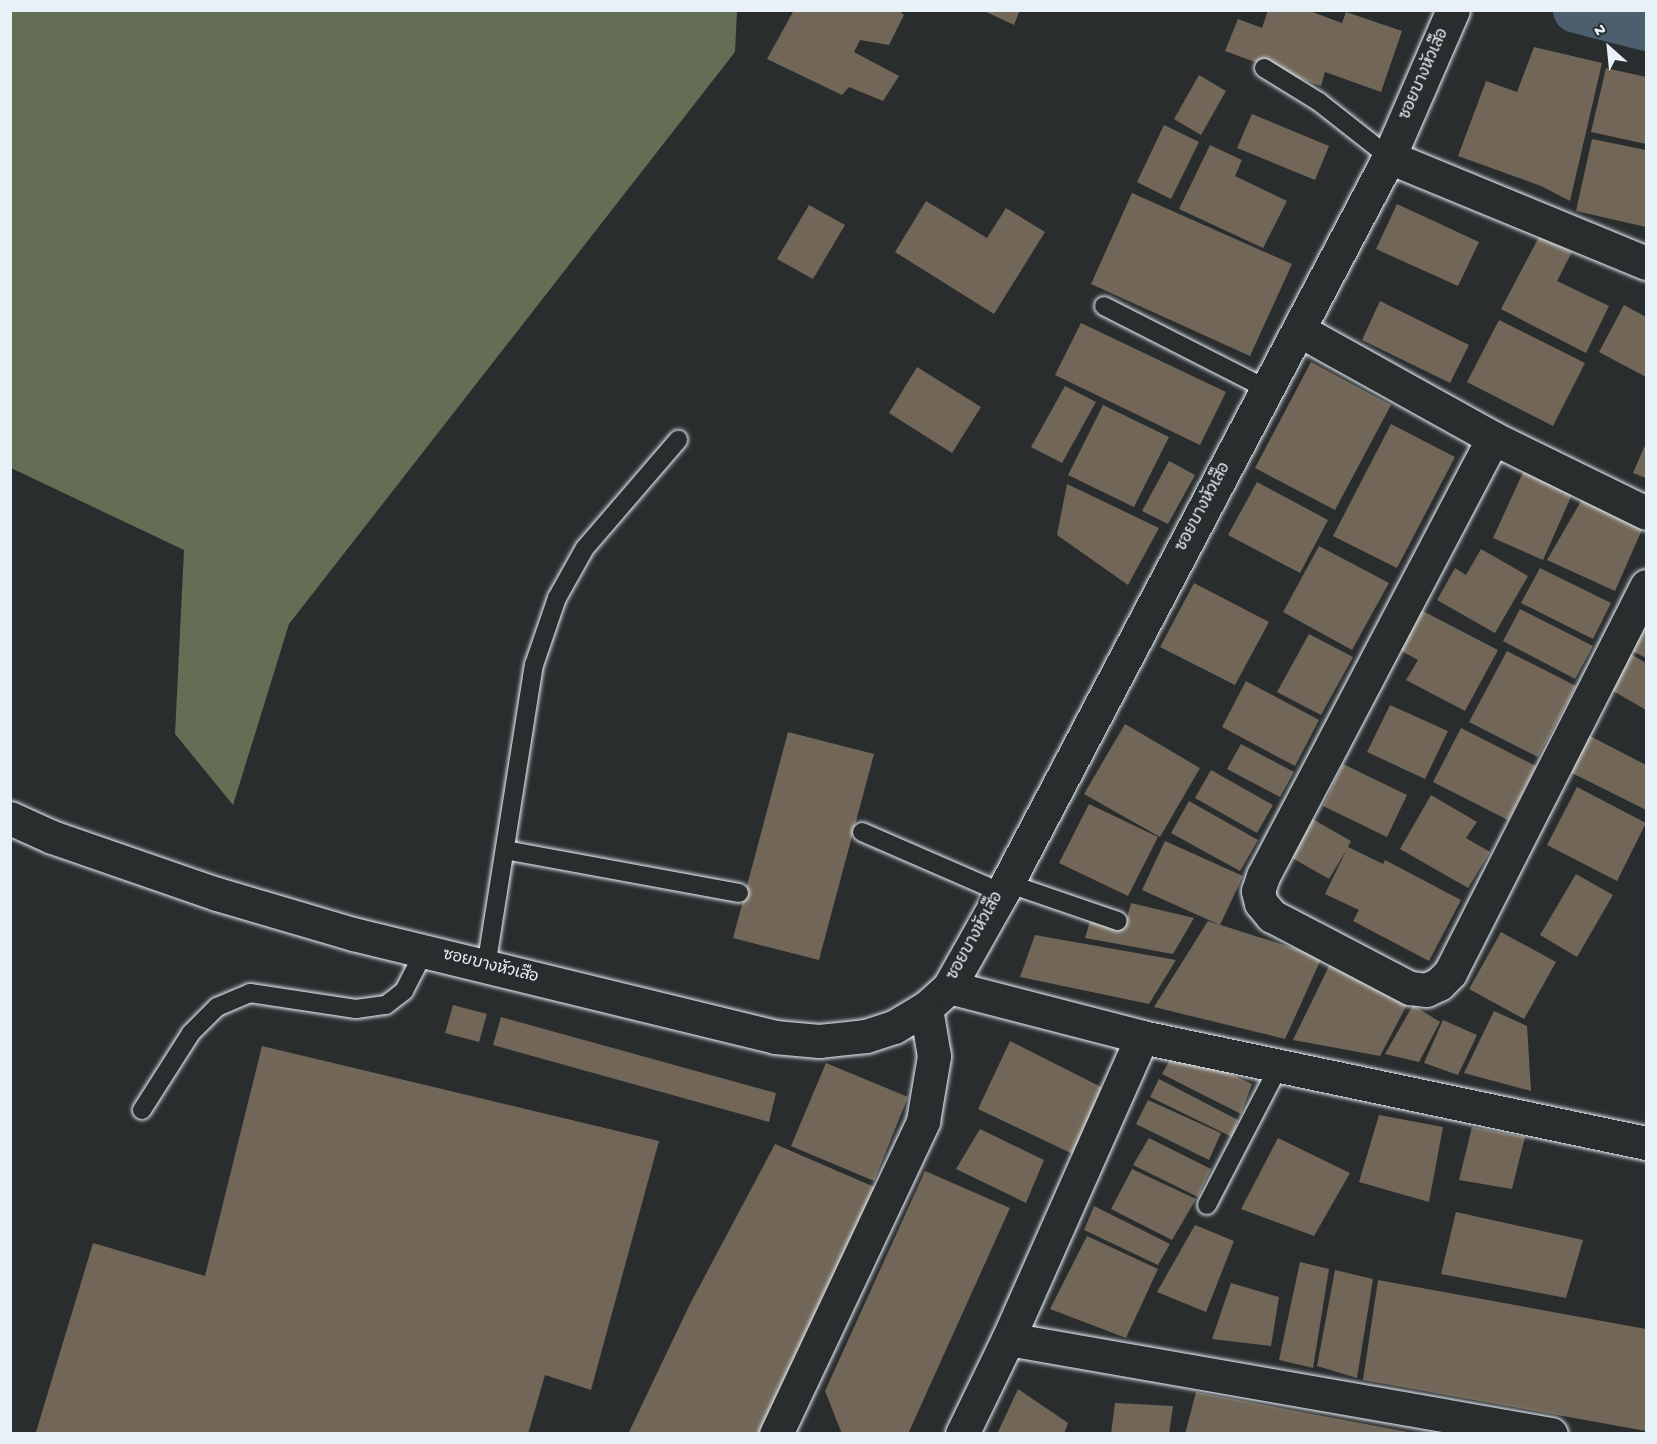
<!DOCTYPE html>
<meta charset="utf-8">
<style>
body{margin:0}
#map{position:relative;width:1657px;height:1444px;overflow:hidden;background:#2a2d2e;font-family:"Gochi Hand","Playpen Sans Thai",sans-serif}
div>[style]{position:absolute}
.green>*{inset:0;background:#636e54}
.canal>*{height:45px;margin:-22.5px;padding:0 22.5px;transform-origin:22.5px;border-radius:22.5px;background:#4d5f6f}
.building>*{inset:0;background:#716657}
.roads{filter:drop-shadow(0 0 2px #e8f1f8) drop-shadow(0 0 2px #e8f1f8)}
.service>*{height:18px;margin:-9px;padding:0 9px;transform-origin:9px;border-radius:9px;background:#2a2d2e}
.minor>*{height:33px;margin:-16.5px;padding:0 16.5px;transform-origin:16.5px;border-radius:16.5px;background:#2a2d2e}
span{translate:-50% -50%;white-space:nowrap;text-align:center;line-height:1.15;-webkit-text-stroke:4.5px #2a2d2e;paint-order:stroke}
.street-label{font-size:16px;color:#e8f1f8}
.frame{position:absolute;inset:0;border:12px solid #e8f1f8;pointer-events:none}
.north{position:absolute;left:1579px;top:18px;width:60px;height:60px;-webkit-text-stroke:4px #2a2d2e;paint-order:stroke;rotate:333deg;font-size:16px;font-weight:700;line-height:24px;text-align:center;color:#e8f1f8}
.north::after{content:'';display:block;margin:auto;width:21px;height:27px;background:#e8f1f8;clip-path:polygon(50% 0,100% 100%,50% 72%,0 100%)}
</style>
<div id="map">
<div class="green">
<i style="clip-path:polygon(11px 10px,737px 11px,735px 52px,289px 624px,233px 805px,175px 734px,184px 550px,11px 468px)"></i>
</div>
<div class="canal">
<i style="left:1575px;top:10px;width:73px;rotate:14.2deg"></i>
</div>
<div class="building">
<i style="clip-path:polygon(794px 10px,899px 10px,904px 15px,889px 45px,860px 40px,854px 52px,899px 76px,883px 101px,849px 87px,842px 95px,767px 59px)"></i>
<i style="clip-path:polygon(982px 10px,1020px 10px,1014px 25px)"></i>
<i style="clip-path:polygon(1268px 10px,1307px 10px,1342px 23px,1346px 12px,1402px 31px,1381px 92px,1325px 72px,1321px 86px,1225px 51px,1238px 19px,1262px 28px)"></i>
<i style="clip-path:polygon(1534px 47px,1602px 63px,1570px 201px,1541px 186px,1458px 156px,1486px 81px,1517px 92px)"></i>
<i style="clip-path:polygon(1606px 68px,1646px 77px,1646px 144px,1591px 132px)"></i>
<i style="clip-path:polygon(1199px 75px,1226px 91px,1201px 135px,1174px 119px)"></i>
<i style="clip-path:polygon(1252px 114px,1329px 146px,1315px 180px,1237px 148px)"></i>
<i style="clip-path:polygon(1164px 125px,1199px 142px,1171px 199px,1137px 182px)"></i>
<i style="clip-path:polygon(1592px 139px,1646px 150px,1646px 227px,1576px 211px)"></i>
<i style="clip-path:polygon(1210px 145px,1242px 160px,1235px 176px,1287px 201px,1263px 248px,1179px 209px)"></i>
<i style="clip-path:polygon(1132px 193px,1292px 264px,1250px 356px,1091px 284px)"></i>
<i style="clip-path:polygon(926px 201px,987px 238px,1006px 208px,1045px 232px,994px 314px,895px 252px)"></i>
<i style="clip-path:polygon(1397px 204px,1479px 242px,1458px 286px,1376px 249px)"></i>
<i style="clip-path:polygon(809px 205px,845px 225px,813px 279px,777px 259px)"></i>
<i style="clip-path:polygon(1540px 235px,1572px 252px,1557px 281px,1609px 306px,1586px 353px,1501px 309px)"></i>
<i style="clip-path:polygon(1380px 301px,1469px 345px,1450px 383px,1362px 340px)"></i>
<i style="clip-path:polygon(1624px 305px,1646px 317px,1646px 377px,1599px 352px)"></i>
<i style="clip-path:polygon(1499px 320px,1585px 363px,1553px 426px,1467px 382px)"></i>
<i style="clip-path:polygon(1081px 323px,1226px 392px,1200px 445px,1055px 375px)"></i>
<i style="clip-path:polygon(1311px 362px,1391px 405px,1335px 510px,1255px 468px)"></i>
<i style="clip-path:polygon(917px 367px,981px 407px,952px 453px,889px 413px)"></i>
<i style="clip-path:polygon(1065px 386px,1096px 402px,1062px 463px,1031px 447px)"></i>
<i style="clip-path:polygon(1103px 405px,1169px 437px,1134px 507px,1068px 475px)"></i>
<i style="clip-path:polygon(1391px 424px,1455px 457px,1397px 568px,1333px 536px)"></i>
<i style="clip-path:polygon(1646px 443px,1646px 478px,1633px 473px)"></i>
<i style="clip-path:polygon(1169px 461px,1195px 475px,1168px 524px,1142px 511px)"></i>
<i style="clip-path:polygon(1525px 468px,1574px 490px,1543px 560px,1493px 538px)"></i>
<i style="clip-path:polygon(1257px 482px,1328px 520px,1300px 573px,1228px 535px)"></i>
<i style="clip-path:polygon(1067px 484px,1159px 528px,1128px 585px,1057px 535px)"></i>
<i style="clip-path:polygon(1584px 496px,1644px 525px,1615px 591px,1547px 560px)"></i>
<i style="clip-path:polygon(1319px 546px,1389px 583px,1352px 650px,1283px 612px)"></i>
<i style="clip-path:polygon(1481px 549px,1528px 576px,1495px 633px,1437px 600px,1455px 568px,1466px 575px)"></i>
<i style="clip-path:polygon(1540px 568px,1611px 603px,1593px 639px,1521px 603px)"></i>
<i style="clip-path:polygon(1194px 583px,1269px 622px,1235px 685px,1160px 647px)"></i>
<i style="clip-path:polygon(1417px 608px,1498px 650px,1465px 711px,1406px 680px,1418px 660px,1396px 648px)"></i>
<i style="clip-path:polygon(1520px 609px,1593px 646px,1575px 679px,1503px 641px)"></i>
<i style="clip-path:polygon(1646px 619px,1646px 658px,1630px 650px)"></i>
<i style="clip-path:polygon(1309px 634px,1353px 657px,1321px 715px,1277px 692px)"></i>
<i style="clip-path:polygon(1507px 651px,1576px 686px,1538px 757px,1469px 722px)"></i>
<i style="clip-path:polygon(1629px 653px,1646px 663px,1646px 710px,1608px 688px)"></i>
<i style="clip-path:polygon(1246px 681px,1319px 720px,1295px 766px,1222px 727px)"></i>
<i style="clip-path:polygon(1390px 705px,1448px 731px,1425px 779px,1367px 752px)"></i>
<i style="clip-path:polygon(1125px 724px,1200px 768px,1160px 837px,1084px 794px)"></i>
<i style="clip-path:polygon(1461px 728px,1536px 766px,1508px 820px,1433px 782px)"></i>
<i style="clip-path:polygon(788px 732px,874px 754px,819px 960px,733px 938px)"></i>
<i style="clip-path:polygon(1588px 735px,1646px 765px,1646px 810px,1570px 772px)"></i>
<i style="clip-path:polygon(1241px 744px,1294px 772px,1280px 797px,1227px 769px)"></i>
<i style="clip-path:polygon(1343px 764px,1407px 795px,1387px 837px,1323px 806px)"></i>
<i style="clip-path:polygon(1211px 770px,1273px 805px,1257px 833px,1195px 798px)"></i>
<i style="clip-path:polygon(1577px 787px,1646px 823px,1617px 881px,1547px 845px)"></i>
<i style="clip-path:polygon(1431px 795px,1477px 822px,1466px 838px,1490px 852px,1468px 888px,1400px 849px)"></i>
<i style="clip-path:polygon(1189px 801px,1258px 840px,1240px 871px,1171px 833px)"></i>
<i style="clip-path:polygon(1089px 804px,1158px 837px,1128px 896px,1059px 863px)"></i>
<i style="clip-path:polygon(1309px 817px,1351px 841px,1348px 847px,1383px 864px,1385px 860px,1461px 900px,1429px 961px,1353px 921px,1359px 910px,1325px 894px,1346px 851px,1329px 879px,1287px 855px)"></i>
<i style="clip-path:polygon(1165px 841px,1243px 876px,1220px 925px,1142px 890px)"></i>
<i style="clip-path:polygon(1576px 874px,1613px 895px,1577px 957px,1540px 935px)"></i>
<i style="clip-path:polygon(1131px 903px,1194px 918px,1173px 954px,1085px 938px,1090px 921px,1124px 929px)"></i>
<i style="clip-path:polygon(1208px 921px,1322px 957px,1285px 1039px,1154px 1007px)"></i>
<i style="clip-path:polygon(1501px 932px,1556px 962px,1524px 1019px,1469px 989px)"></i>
<i style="clip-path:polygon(1035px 935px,1176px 960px,1149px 1004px,1020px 977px)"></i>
<i style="clip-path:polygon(1333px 958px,1408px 1003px,1380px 1056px,1293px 1040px)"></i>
<i style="clip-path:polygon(453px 1005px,487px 1014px,479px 1042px,445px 1033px)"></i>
<i style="clip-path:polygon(1413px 1005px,1440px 1022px,1419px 1062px,1385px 1054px)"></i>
<i style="clip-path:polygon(1494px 1011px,1527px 1026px,1531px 1091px,1464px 1073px)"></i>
<i style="clip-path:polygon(501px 1017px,776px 1093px,769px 1122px,493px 1045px)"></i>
<i style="clip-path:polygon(1443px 1020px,1477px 1035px,1458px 1075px,1424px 1063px)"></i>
<i style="clip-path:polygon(1010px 1041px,1105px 1089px,1075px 1155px,978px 1109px)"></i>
<i style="clip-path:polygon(262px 1046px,659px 1141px,591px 1390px,545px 1375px,528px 1434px,36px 1432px,93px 1243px,205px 1276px)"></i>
<i style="clip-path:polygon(1176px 1049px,1252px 1084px,1241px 1114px,1162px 1074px)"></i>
<i style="clip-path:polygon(826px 1063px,908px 1097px,874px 1181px,791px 1146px)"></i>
<i style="clip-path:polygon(1159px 1079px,1238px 1120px,1232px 1137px,1150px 1097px)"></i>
<i style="clip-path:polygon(1148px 1100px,1221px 1133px,1209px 1160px,1136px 1124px)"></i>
<i style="clip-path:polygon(1379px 1115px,1443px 1127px,1429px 1202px,1359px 1182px)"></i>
<i style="clip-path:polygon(1472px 1127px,1525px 1137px,1512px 1189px,1459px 1180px)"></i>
<i style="clip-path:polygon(980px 1129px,1044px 1160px,1026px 1203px,956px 1169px)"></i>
<i style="clip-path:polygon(1149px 1138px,1211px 1169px,1198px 1197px,1133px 1165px)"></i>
<i style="clip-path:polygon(1278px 1138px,1350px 1173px,1314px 1236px,1241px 1209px)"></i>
<i style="clip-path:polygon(775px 1144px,879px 1189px,769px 1434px,628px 1434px,690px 1304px)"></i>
<i style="clip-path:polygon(1132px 1169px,1196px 1199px,1172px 1240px,1111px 1209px)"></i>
<i style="clip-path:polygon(925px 1171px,1010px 1208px,908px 1434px,842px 1434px,825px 1391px)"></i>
<i style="clip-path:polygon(1094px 1206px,1170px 1244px,1158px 1265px,1084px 1230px)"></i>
<i style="clip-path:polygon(1456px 1212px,1583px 1240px,1566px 1298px,1441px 1274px)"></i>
<i style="clip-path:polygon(1195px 1225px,1234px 1241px,1206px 1312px,1157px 1292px)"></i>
<i style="clip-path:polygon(1087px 1236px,1158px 1269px,1126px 1338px,1050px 1309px)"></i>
<i style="clip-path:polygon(1300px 1262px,1329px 1269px,1313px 1368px,1279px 1360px)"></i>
<i style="clip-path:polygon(1335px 1270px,1373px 1279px,1357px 1378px,1317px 1366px)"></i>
<i style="clip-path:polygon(1378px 1280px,1646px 1329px,1646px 1431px,1363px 1380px)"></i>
<i style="clip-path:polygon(1231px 1283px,1279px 1297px,1271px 1346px,1212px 1339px)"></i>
<i style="clip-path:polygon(1018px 1389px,1068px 1423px,1064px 1434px,997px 1434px)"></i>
<i style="clip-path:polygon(1196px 1392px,1408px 1432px,1408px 1434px,1185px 1434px)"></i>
<i style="clip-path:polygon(1115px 1403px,1173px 1406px,1169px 1434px,1111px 1434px)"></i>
</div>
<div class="roads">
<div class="service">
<i style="left:1264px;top:68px;width:65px;rotate:31.7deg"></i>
<i style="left:1319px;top:102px;width:89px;rotate:38.2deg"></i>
<i style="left:1104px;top:306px;width:183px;rotate:27deg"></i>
<i style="left:862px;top:832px;width:153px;rotate:23.5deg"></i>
<i style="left:505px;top:850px;width:238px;rotate:10.4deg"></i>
<i style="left:1007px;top:883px;width:117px;rotate:18.9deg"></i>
<i style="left:486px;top:967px;width:306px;rotate:-81deg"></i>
<i style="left:534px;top:665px;width:71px;rotate:-71.1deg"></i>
<i style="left:557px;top:598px;width:57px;rotate:-60.8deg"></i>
<i style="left:585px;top:548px;width:143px;rotate:-49.3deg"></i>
<i style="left:142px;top:1110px;width:91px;rotate:-57.5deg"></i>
<i style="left:191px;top:1033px;width:37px;rotate:-45deg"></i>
<i style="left:217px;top:1007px;width:36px;rotate:-23deg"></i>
<i style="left:250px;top:993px;width:107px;rotate:8.6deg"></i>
<i style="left:356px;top:1009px;width:30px;rotate:-8deg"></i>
<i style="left:386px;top:1005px;width:23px;rotate:-38deg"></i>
<i style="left:404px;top:991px;width:44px;rotate:-62.9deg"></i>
<i style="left:1207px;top:1205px;width:157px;rotate:-62.6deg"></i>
</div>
<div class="minor">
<i style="left:1389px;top:157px;width:278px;rotate:22.4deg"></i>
<i style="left:1299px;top:330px;width:222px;rotate:29.1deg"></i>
<i style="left:1493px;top:438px;width:170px;rotate:26.1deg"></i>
<i style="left:1493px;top:438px;width:495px;rotate:117.7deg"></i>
<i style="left:1263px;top:876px;width:16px;rotate:108deg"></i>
<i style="left:1258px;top:891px;width:12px;rotate:76deg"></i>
<i style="left:1261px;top:903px;width:17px;rotate:50deg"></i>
<i style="left:1272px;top:916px;width:156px;rotate:27.6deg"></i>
<i style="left:1410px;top:988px;width:16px;rotate:7deg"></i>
<i style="left:1426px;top:990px;width:14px;rotate:-25deg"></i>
<i style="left:1439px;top:984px;width:16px;rotate:-45deg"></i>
<i style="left:1450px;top:973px;width:434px;rotate:-63.1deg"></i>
<i style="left:10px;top:818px;width:46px;rotate:24.3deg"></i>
<i style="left:52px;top:837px;width:175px;rotate:19.1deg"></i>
<i style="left:217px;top:894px;width:142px;rotate:16.4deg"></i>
<i style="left:353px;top:934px;width:434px;rotate:13.7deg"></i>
<i style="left:775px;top:1037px;width:44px;rotate:5.2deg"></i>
<i style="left:819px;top:1041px;width:47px;rotate:-6.1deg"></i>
<i style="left:866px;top:1036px;width:29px;rotate:-18deg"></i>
<i style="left:894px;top:1027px;width:37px;rotate:-31deg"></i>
<i style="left:926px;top:1008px;width:31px;rotate:-42deg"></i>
<i style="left:949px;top:987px;width:108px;rotate:-60.6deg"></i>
<i style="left:1002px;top:893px;width:832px;rotate:-62.26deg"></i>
<i style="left:1389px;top:157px;width:160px;rotate:-66.5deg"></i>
<i style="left:949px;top:987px;width:199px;rotate:14.5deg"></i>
<i style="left:1142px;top:1037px;width:515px;rotate:11.88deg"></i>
<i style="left:1008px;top:1339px;width:330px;rotate:-66.1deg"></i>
<i style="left:776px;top:1434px;width:346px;rotate:-64.8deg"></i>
<i style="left:923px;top:1121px;width:66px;rotate:-80.4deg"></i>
<i style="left:934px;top:1056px;width:49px;rotate:-99.5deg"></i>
<i style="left:962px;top:1434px;width:106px;rotate:-64.2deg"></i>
<i style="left:1008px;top:1339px;width:551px;rotate:9.92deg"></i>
</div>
</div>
<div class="street-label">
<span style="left:1426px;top:75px;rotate:-66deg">ซอยบางหัวเสือ</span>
<span style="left:1205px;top:508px;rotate:-62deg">ซอยบางหัวเสือ</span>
<span style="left:977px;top:937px;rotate:-61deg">ซอยบางหัวเสือ</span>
<span style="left:490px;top:968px;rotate:14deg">ซอยบางหัวเสือ</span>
</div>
<div class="frame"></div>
<div class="north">N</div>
</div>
